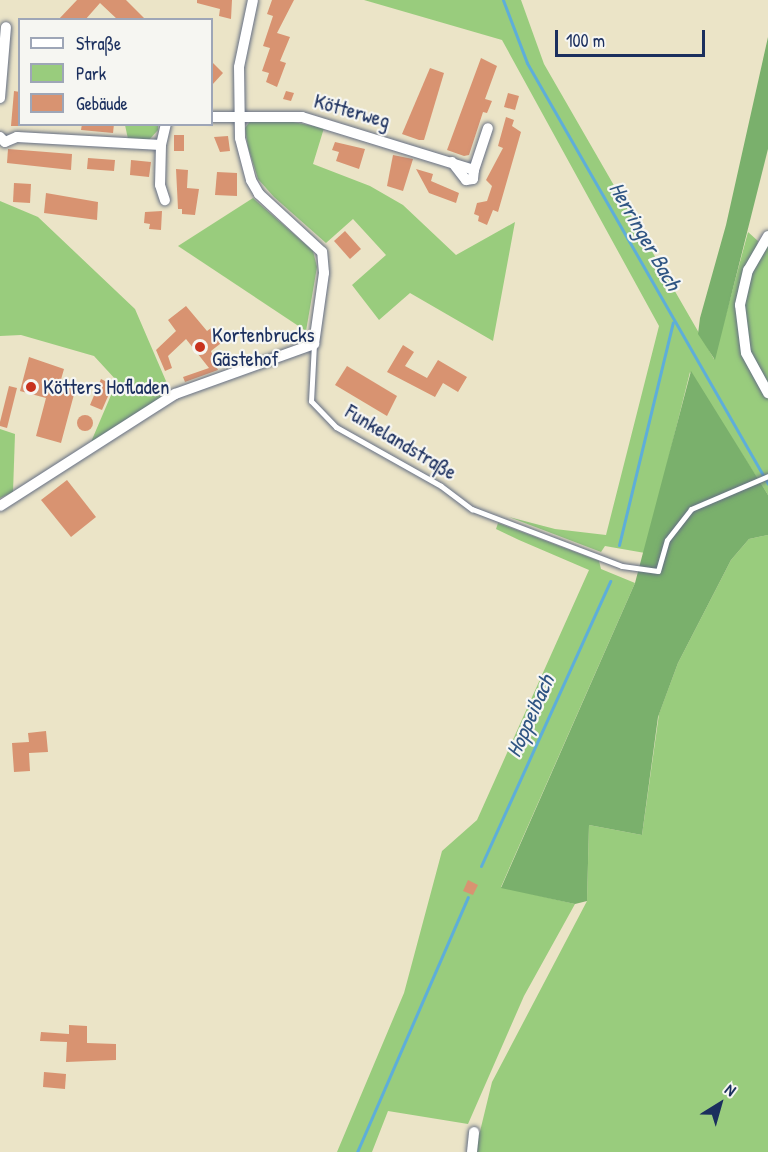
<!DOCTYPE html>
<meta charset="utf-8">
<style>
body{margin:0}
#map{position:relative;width:768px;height:1152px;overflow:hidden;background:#ebe4c7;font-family:"Patrick Hand",sans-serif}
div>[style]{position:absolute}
.green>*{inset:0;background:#99cc7d}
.forest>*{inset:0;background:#7ab06c}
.stream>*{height:3px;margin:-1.5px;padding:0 1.5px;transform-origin:1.5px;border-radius:1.5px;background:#5eaed9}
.building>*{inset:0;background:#d89371}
.round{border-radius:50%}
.roads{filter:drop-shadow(0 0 2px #646e83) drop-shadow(0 0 2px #646e83)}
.service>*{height:5px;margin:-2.5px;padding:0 2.5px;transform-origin:2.5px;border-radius:2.5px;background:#fff}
.minor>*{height:10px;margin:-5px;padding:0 5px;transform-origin:5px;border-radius:5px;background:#fff}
.dots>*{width:16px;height:16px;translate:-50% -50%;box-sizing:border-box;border:3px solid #f6f6f2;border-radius:50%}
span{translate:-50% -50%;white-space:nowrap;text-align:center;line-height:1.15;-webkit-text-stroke:4.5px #f6f6f2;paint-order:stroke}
.street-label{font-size:21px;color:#1b2f5e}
.poi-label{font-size:21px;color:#1b2f5e}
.left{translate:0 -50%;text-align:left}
.water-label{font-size:22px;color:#2f5583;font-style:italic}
.legend{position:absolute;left:18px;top:18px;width:195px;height:108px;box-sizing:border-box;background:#f6f6f2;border:2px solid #9ea6b7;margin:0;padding:8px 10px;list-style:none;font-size:18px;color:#1b2f5e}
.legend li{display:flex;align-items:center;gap:12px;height:30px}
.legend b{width:30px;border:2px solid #9ea6b7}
.north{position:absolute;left:690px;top:1074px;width:60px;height:60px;-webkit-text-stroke:4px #f6f6f2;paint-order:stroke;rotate:37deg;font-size:16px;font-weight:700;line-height:24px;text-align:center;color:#1b2f5e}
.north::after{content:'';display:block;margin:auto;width:21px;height:27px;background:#1b2f5e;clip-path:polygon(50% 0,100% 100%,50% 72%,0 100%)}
.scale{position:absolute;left:555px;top:30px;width:150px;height:27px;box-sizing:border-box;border:3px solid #1b2f5e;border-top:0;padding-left:8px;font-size:18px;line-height:21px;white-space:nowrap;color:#1b2f5e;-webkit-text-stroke:4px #f6f6f2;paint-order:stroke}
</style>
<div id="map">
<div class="green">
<i style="clip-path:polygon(364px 0,521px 0,544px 64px,714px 359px,748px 232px,758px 241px,752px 274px,768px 244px,768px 495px,690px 372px,645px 553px,605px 546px,601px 552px,509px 517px,555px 529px,606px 535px,659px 326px,502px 40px)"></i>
<i style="clip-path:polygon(251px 120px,288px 121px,324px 128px,313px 164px,370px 186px,403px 205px,456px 255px,515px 222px,493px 341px,410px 293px,379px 320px,352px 285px,386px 255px,353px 219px,326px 243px,274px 197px,258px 179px,248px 147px,245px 128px)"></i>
<i style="clip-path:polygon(125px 125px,158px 125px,158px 130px,149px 140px,128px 139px)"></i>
<i style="clip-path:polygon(253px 198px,313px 251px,317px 267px,306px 331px,178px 246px)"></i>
<i style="clip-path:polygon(0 201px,38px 217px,135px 309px,172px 395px,91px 442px,117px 381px,94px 356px,21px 335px,0 336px)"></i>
<i style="clip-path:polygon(0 429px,15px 434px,13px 492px,0 498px)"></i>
<i style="clip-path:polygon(498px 523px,599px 561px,601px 569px,635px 583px,501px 887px,575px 904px,524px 996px,468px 1124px,388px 1111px,372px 1152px,337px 1152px,404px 993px,442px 851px,477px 820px,589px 570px,519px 540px,496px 529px)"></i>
<i style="clip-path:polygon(768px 535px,768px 1152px,475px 1152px,492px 1082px,587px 901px,589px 825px,642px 835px,659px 714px,678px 663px,731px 560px,749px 539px)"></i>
</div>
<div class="forest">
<i style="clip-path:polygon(768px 37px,768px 149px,715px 360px,698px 334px,700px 318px,726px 225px)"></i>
<i style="clip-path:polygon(691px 371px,768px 495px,768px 535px,749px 539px,731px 560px,678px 663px,658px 717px,642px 835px,589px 825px,587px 901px,575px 904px,501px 888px,635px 583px)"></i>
</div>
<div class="stream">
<i style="left:503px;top:0;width:67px;rotate:69.1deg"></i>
<i style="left:527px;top:63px;width:485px;rotate:60.2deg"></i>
<i style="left:619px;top:545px;width:229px;rotate:-76.4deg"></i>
<i style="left:481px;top:866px;width:313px;rotate:-65.6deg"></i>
<i style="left:357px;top:1152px;width:278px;rotate:-66.5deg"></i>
</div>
<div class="building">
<i style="clip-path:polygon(77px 0,126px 0,146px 20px,118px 20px,100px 3px,85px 20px,58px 20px)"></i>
<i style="clip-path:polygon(197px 0,232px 0,231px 19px,219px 16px,220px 9px,197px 3px)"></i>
<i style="clip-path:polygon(272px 0,294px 0,277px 33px,290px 37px,280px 61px,286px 63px,277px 87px,266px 82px,269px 73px,262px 71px,270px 48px,263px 46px,273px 16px,267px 14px)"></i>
<i style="clip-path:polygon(481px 58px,497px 66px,485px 99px,492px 101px,487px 113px,483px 112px,469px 155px,464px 156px,447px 150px)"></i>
<i style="clip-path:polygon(212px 62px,223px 73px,212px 85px)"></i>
<i style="clip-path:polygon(430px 68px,444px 73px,424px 140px,419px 140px,402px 134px)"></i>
<i style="clip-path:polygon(14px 91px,20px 92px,20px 126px,11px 126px)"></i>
<i style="clip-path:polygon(286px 91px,294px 93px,291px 101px,283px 99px)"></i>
<i style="clip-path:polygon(508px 93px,519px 96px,515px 110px,504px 107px)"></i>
<i style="clip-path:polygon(506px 117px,514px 120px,512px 126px,521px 132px,498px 212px,493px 210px,487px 225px,478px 221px,479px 216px,474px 214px,477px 203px,487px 201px,492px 186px,486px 180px,503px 148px,498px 146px)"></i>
<i style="clip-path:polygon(82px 124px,114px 124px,113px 133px,81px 130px)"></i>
<i style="clip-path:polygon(174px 135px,184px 135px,184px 151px,174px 151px)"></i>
<i style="clip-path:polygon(228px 136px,230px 151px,220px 152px,214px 137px)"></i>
<i style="clip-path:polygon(335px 142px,365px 149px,359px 169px,336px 161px,339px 152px,332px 150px)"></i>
<i style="clip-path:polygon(8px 149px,72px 154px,71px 170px,7px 163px)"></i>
<i style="clip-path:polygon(393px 155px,413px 159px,403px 191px,387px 186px)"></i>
<i style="clip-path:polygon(88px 158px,115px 160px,114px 171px,87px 169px)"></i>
<i style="clip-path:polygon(131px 160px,151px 162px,149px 177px,130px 175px)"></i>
<i style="clip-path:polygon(176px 169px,188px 170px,187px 188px,199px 189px,195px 215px,182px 214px,182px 209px,178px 209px)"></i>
<i style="clip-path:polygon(416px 169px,433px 174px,431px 181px,459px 193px,456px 203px,429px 193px)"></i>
<i style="clip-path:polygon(217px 172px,237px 173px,237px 196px,215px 195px)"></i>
<i style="clip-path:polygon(14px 183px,31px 184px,30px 203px,13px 202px)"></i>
<i style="clip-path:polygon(46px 193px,98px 202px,97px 220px,44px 213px)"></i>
<i style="clip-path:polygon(162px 211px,161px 230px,149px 229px,150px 224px,144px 223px,145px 212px)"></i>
<i style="clip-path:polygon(345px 231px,361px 249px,350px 259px,334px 241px)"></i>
<i style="clip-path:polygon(186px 306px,207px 331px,214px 326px,225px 340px,211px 351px,218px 370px,185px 382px,183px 377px,209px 368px,186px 339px,168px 356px,172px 368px,165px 371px,156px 350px,176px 331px,168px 320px)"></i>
<i style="clip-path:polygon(403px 345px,414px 352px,405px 366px,427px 378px,438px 360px,467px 377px,458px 392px,443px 383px,435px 397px,387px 372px)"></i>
<i style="clip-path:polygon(29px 357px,64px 369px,60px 383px,76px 387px,61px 443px,36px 436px,46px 398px,20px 391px)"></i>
<i style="clip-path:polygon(347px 366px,397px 396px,387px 416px,335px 385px)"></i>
<i style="clip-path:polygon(101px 379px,113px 385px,102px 410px,90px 405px)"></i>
<i style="clip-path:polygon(9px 386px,17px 388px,7px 428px,0 426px,0 422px)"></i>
<i class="round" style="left:77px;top:415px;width:16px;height:16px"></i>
<i style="clip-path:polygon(67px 480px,96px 517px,71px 537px,41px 500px)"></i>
<i style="clip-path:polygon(46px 731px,48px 752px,29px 753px,30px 771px,14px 772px,12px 743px,29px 742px,28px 733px)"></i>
<i style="clip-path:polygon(468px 880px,478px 885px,473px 895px,463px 891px)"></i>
<i style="clip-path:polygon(69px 1025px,87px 1026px,87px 1043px,116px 1044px,116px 1060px,66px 1062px,67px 1042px,40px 1041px,41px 1032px,69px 1034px)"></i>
<i style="clip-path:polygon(44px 1072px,66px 1074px,65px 1089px,43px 1087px)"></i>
</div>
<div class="roads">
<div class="service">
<i style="left:314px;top:344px;width:57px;rotate:93deg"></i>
<i style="left:311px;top:401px;width:36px;rotate:46deg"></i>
<i style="left:336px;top:427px;width:120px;rotate:29.3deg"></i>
<i style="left:441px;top:486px;width:39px;rotate:37deg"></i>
<i style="left:472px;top:509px;width:160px;rotate:20.8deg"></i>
<i style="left:622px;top:566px;width:36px;rotate:8deg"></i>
<i style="left:658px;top:571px;width:32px;rotate:-74deg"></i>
<i style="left:667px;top:540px;width:39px;rotate:-52deg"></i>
<i style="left:691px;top:509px;width:84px;rotate:-23.2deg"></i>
</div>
<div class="minor">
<i style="left:0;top:98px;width:71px;rotate:-85.2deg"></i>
<i style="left:212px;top:117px;width:90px"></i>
<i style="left:302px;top:117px;width:180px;rotate:17.1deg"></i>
<i style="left:474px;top:170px;width:44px;rotate:-71.6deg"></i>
<i style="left:0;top:137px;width:7px;rotate:45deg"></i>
<i style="left:5px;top:142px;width:13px;rotate:-23deg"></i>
<i style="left:17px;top:137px;width:144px;rotate:3.2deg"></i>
<i style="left:161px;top:145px;width:22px;rotate:-77deg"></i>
<i style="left:161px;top:145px;width:40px;rotate:91.4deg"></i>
<i style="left:160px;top:185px;width:16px;rotate:72deg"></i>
<i style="left:452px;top:162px;width:23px;rotate:52deg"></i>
<i style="left:466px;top:180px;width:7px;rotate:-8deg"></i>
<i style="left:473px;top:179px;width:9px;rotate:-84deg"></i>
<i style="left:768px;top:236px;width:39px;rotate:120deg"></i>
<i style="left:748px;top:270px;width:36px;rotate:103deg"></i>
<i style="left:740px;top:305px;width:48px;rotate:82.9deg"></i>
<i style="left:746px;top:353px;width:46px;rotate:61.2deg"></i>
<i style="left:0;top:506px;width:208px;rotate:-32.6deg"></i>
<i style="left:175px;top:394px;width:148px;rotate:-19.8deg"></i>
<i style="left:314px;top:344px;width:72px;rotate:-82deg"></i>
<i style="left:324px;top:273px;width:21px;rotate:-95deg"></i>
<i style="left:322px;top:252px;width:86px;rotate:-137.4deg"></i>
<i style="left:259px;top:194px;width:16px;rotate:-120deg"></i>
<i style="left:251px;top:180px;width:43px;rotate:-104.7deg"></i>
<i style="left:240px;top:138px;width:71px;rotate:-90.8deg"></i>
<i style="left:239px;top:67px;width:68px;rotate:-78.2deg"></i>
<i style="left:472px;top:1152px;width:20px;rotate:-84deg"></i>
</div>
</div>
<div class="dots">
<i style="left:200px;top:347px;background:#c8321e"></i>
<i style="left:31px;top:387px;background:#c8321e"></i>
</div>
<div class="street-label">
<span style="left:352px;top:111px;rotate:16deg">Kötterweg</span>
<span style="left:401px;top:442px;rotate:31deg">Funkelandstraße</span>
</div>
<div class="poi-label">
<span class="left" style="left:212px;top:347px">Kortenbrucks<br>Gästehof</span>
<span class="left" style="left:43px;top:387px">Kötters Hofladen</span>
</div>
<div class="water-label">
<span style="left:645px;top:236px;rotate:60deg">Herringer Bach</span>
<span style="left:530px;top:716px;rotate:-66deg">Hoppeibach</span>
</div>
<ul class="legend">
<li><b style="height:8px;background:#fff"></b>Straße</li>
<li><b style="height:16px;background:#99cc7d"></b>Park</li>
<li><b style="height:16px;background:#d89371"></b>Gebäude</li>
</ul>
<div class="north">N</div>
<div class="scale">100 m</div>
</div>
